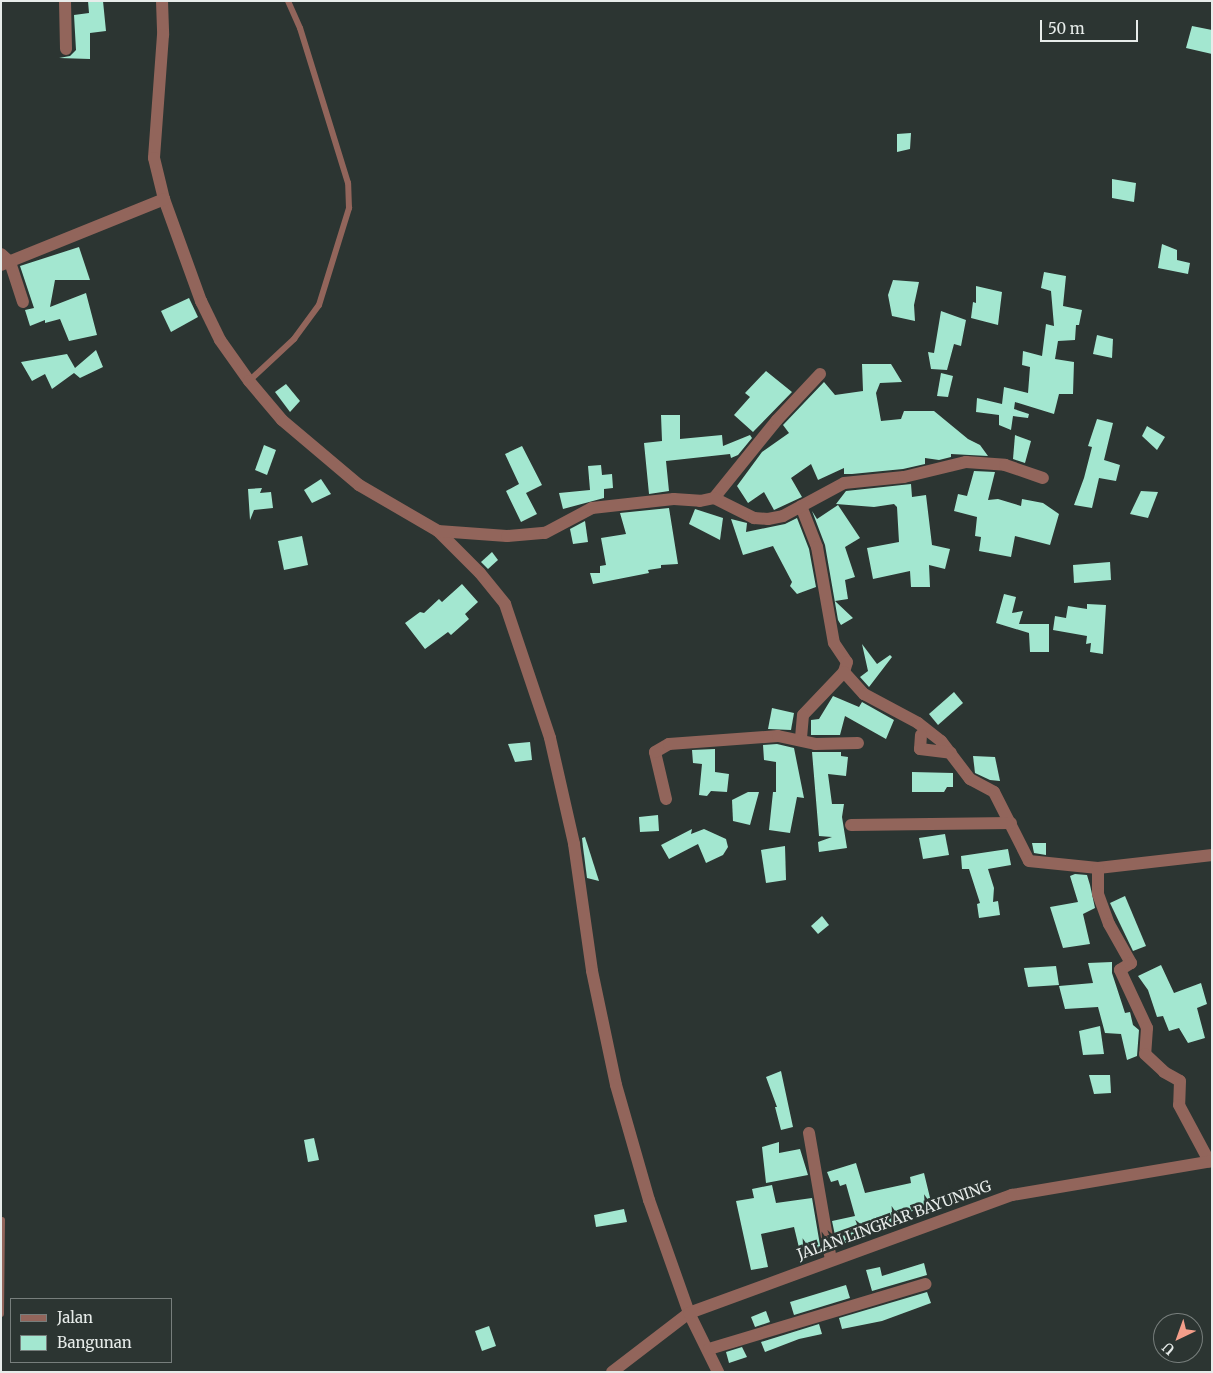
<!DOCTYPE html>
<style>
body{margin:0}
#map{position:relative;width:1213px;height:1373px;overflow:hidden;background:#2c3532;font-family:Merriweather,serif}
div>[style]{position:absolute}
.building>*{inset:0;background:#a3e7d0}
.lane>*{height:6px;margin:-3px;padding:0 3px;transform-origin:3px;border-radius:3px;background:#92655b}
.street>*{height:12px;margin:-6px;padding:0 6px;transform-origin:6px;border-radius:6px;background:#92655b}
span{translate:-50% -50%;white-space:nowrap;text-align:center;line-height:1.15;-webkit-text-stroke:5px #2c3532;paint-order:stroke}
.street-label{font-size:15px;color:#e7ecea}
.frame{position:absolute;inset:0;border:2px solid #e7ecea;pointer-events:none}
.legend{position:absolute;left:10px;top:1298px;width:162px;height:65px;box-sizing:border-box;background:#2c3532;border:1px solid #777e7c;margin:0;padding:6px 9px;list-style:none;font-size:15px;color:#e7ecea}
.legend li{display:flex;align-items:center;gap:10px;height:25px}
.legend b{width:25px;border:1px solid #777e7c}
.north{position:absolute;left:1153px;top:1313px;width:50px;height:50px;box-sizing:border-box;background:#2c3532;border:1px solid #777e7c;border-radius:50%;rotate:222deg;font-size:14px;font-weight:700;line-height:20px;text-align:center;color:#e7ecea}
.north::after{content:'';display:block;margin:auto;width:18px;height:22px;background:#f49e8a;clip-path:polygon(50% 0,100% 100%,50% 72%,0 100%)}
.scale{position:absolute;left:1040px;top:20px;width:98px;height:22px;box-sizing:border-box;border:2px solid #e7ecea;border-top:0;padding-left:6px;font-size:15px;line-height:18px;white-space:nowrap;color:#e7ecea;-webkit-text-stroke:4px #2c3532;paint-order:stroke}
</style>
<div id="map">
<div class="building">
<i style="clip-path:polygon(88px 1px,103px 1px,106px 31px,90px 33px,90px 59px,59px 58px,70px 56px,76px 50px,74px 15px,89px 13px)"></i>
<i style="clip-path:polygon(1192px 26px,1212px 30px,1212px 54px,1186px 48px)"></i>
<i style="clip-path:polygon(911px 133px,910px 149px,897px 152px,897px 134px)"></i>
<i style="clip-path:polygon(1112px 179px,1136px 183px,1134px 202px,1112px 198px)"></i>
<i style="clip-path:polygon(1162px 244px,1177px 250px,1177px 260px,1190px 263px,1188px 274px,1158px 268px)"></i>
<i style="clip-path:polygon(79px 247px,90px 280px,55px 280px,50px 307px,86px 293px,97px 335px,69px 341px,60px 319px,45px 323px,45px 320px,30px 326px,25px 310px,34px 308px,20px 266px)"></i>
<i style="clip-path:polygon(1044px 272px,1066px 276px,1063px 306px,1082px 310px,1079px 325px,1076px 325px,1075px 340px,1058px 341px,1055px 359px,1074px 362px,1073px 394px,1059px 394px,1054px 414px,1015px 402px,1014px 409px,1029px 414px,1028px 418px,1013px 416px,1011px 430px,999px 425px,999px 415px,976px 412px,977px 398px,1002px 404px,1004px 387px,1028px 393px,1030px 367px,1022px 365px,1023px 351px,1042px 356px,1046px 324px,1054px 326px,1051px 291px,1041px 288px)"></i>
<i style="clip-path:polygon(893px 280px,919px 282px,914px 305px,915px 321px,892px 316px,888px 295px)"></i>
<i style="clip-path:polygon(976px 286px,1002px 292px,998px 325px,971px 318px,973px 302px,976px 303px)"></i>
<i style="clip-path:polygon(189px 298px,198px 317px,171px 332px,161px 311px)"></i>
<i style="clip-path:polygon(941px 311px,966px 320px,961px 346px,954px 344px,947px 370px,931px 369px,928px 352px,934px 353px)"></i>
<i style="clip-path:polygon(1097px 335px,1113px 339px,1112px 358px,1093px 354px)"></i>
<i style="clip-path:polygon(96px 350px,103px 367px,80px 378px,74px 373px,52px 389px,45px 374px,32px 381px,21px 362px,67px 354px,75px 368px)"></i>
<i style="clip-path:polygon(862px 364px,891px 364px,902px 382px,880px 383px,876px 393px,881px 421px,901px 419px,904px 411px,934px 411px,968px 439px,980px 445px,988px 456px,951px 454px,951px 457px,939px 460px,925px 458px,925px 464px,903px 469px,852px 474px,844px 474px,844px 468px,818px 480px,811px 464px,791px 478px,802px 497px,774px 510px,764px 492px,748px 503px,737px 486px,762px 452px,789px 433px,783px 425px,824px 382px,835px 395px,863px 391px)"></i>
<i style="clip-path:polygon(766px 371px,792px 392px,753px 432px,734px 415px,750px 397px,745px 393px)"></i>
<i style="clip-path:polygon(941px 373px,953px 376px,948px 397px,937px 396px)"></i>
<i style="clip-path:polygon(286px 384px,300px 401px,290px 412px,275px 392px)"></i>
<i style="clip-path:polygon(661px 415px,680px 415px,680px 439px,722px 435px,723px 446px,750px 435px,752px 438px,738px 455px,731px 458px,730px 454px,666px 461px,669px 491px,649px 494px,644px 443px,662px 441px)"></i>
<i style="clip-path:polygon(1097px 419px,1113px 423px,1104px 460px,1120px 465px,1116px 481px,1099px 478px,1092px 508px,1074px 505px,1084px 478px,1092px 447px,1088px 446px)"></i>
<i style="clip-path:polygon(1147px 426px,1165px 437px,1157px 450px,1142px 436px)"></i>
<i style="clip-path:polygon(1015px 435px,1031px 441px,1025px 463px,1013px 459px)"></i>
<i style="clip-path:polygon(264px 445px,276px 450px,267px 475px,255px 470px)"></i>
<i style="clip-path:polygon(522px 446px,542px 485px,526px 493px,537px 514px,521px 522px,506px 491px,519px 484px,505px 454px)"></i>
<i style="clip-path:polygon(601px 465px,602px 475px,612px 474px,613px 488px,604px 489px,604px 498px,563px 509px,559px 493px,590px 490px,588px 466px)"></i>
<i style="clip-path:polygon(974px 471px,995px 472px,988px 500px,998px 499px,1021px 506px,1022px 499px,1043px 503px,1059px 514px,1050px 545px,1015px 536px,1011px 557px,979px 551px,981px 537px,975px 536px,977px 517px,954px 511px,958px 494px,967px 496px)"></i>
<i style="clip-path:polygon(321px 479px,331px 494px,312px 503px,304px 490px)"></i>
<i style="clip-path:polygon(911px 484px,912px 497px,926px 495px,932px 545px,950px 549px,945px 569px,929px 565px,930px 587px,911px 587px,910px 571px,873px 579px,867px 548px,899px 542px,897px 507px,894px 504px,874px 507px,836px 504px,846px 491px)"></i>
<i style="clip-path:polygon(262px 488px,260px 493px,271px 492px,273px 508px,254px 510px,250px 520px,248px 489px)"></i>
<i style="clip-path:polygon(1141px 491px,1158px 492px,1148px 518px,1130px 514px)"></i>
<i style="clip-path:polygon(838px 505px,860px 538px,845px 547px,855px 577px,845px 580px,848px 599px,835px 601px,853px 618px,841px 625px,838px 620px,825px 545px,812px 511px,817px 519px)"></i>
<i style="clip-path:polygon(669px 508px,678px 564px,661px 565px,661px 568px,648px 570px,649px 573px,593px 584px,590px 573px,600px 573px,600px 566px,606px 565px,601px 538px,626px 534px,620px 513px)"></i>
<i style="clip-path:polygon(695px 509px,723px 518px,720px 540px,689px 524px)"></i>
<i style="clip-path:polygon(797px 518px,809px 549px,816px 587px,797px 594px,790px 586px,792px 582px,773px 546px,743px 555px,731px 519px,747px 523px,746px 532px,785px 524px)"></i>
<i style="clip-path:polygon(585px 521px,588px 542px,573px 544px,570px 529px)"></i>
<i style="clip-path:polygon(302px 536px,308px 565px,284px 570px,278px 541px)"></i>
<i style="clip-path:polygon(492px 552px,498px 560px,488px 569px,481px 562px)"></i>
<i style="clip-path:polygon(1110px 562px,1111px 580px,1074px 583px,1073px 565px)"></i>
<i style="clip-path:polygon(462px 584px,478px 602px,465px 614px,469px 619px,451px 635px,448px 632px,425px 649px,405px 623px,420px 612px,424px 613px,439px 599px,442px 602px)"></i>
<i style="clip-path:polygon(1004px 594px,1016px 597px,1012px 613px,1023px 611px,1019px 624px,1049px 624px,1049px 652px,1030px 652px,1029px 633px,996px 623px)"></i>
<i style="clip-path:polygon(1087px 604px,1106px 605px,1103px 654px,1090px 652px,1091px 643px,1086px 644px,1087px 636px,1053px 630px,1055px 616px,1066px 618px,1068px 606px,1087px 609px)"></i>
<i style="clip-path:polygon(862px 644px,877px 664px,890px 655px,892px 657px,869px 687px,860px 677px,868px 671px)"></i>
<i style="clip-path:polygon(954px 692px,963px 703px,938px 725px,929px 714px)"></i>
<i style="clip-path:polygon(833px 696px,859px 707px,862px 702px,894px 720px,886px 739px,845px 716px,840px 735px,811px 735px,811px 720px,819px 719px)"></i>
<i style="clip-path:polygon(772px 708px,794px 713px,791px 730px,768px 729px)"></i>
<i style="clip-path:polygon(530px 742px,532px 760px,515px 762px,508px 744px)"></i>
<i style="clip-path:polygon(777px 744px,794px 748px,804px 798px,797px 797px,790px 833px,769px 830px,773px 792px,776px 792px,776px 762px,764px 760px,763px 745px)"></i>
<i style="clip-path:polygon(715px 749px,715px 772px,729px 774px,727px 792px,711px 791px,707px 796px,699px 795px,702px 764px,693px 763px,692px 750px)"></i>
<i style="clip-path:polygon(812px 752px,841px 752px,841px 756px,848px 757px,846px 776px,828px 774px,832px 804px,844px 804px,842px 817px,847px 848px,819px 852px,818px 842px,832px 837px,819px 836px)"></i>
<i style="clip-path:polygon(973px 756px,995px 757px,1000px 781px,990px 780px,975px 773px)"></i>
<i style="clip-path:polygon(912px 772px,953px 773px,953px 787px,947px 787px,944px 792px,912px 792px)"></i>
<i style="clip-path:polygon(748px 792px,759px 792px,750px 825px,733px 821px,732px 800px)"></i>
<i style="clip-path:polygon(658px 815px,659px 831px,640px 832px,639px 817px)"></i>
<i style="clip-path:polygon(692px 829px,691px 834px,704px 829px,726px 839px,728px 847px,723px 855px,706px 863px,698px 844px,669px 859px,661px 845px)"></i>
<i style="clip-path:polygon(945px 834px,949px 855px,923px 859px,919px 838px)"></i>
<i style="clip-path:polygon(585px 837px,599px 881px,587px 878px,583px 847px,582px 838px)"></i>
<i style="clip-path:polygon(1032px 843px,1046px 843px,1046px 855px,1034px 853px)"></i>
<i style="clip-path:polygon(785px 846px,786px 880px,766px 883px,761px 850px)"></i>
<i style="clip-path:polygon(1008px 849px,1011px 865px,988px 869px,994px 888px,993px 902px,998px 901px,1000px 915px,979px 918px,977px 904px,980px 903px,969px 869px,962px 869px,961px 856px)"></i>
<i style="clip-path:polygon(1075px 874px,1087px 875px,1090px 885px,1095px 908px,1083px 914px,1090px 944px,1063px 948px,1050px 907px,1078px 902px,1070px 876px)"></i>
<i style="clip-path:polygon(1125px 896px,1146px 946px,1133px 951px,1110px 903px)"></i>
<i style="clip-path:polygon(822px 916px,829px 925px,818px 934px,811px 926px)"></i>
<i style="clip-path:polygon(1112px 962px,1112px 973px,1125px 1013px,1130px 1012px,1133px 1025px,1139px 1030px,1137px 1056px,1127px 1060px,1121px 1034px,1105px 1033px,1098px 1007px,1065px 1009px,1059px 986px,1093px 983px,1088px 963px)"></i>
<i style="clip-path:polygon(1161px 965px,1174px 993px,1201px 983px,1207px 1004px,1197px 1008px,1205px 1038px,1188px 1043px,1179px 1028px,1169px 1031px,1163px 1016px,1157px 1017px,1148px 990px,1138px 976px)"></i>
<i style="clip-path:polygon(1056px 966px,1059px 985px,1028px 987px,1024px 968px)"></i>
<i style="clip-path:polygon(1100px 1026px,1104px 1054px,1083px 1055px,1079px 1031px)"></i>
<i style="clip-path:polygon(781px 1071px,793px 1127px,781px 1130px,775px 1107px,777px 1107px,766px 1077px)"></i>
<i style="clip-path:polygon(1089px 1075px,1110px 1075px,1111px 1093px,1094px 1094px)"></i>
<i style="clip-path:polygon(314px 1138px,319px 1160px,308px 1162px,304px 1140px)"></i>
<i style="clip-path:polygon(779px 1142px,779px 1153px,800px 1149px,808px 1175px,766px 1183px,762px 1147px)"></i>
<i style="clip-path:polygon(856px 1163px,865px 1193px,911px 1183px,910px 1177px,924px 1173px,932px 1206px,905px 1213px,907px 1220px,848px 1237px,849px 1242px,837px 1245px,832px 1221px,855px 1216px,846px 1184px,840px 1186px,838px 1180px,831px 1182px,827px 1172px)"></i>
<i style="clip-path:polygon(772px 1185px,776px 1203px,812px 1198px,821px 1251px,801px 1256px,794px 1227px,761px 1234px,768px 1267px,751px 1270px,736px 1201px,754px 1198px,752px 1189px)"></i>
<i style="clip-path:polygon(624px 1209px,627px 1222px,596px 1227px,594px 1215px)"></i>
<i style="clip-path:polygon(924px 1263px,927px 1275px,872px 1291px,866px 1270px,880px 1267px,882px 1276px)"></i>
<i style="clip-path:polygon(846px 1285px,850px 1298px,794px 1315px,790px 1302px)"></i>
<i style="clip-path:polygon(927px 1292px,931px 1303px,882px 1321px,842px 1329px,839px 1318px)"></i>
<i style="clip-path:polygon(766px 1311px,770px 1322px,755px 1327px,751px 1317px)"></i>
<i style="clip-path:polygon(819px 1324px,822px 1334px,799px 1339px,765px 1352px,761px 1342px)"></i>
<i style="clip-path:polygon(489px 1326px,496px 1346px,482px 1351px,475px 1331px)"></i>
<i style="clip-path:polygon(742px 1347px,747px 1357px,729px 1363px,726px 1352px)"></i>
</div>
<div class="lane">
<i style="left:249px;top:381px;width:62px;rotate:-43deg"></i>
<i style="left:294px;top:339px;width:42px;rotate:-53.7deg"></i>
<i style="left:319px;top:305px;width:102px;rotate:-72.8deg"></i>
<i style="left:349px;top:208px;width:25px;rotate:-92deg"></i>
<i style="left:348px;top:183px;width:162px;rotate:-107.2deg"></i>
<i style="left:300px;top:28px;width:30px;rotate:-114deg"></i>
<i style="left:1px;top:1314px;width:94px;rotate:-89.4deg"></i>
</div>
<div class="street">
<i style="left:65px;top:1px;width:48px;rotate:88.8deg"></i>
<i style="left:162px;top:1px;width:34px;rotate:88deg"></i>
<i style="left:163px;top:35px;width:123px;rotate:94.2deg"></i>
<i style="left:154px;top:158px;width:42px;rotate:76.3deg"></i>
<i style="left:164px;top:199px;width:109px;rotate:70.1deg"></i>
<i style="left:201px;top:301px;width:43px;rotate:64deg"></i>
<i style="left:220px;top:340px;width:50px;rotate:54.7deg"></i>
<i style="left:249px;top:381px;width:51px;rotate:49.8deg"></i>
<i style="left:282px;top:420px;width:101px;rotate:40.2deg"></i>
<i style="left:359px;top:485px;width:91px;rotate:30.2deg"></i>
<i style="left:438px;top:531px;width:59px;rotate:45deg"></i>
<i style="left:480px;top:573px;width:40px;rotate:51deg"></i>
<i style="left:505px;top:604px;width:141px;rotate:71.4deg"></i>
<i style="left:550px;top:738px;width:109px;rotate:77.2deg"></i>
<i style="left:574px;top:844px;width:128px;rotate:81.9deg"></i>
<i style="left:592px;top:971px;width:116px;rotate:78.1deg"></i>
<i style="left:616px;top:1085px;width:120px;rotate:74deg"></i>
<i style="left:649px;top:1200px;width:120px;rotate:70.5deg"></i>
<i style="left:689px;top:1313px;width:66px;rotate:63.8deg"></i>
<i style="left:1px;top:254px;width:12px;rotate:42deg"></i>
<i style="left:10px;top:262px;width:42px;rotate:72deg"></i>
<i style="left:1px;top:265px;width:176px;rotate:-22deg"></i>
<i style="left:714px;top:498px;width:100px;rotate:-51.1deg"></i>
<i style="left:777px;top:420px;width:63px;rotate:-46.9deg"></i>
<i style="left:801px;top:506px;width:44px;rotate:68.7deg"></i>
<i style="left:817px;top:547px;width:97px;rotate:80deg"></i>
<i style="left:834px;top:643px;width:23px;rotate:56deg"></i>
<i style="left:847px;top:662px;width:10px;rotate:107deg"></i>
<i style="left:844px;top:672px;width:59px;rotate:133.6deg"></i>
<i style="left:803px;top:715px;width:24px;rotate:95deg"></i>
<i style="left:438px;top:531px;width:69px;rotate:4.1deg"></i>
<i style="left:507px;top:536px;width:38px;rotate:-5deg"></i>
<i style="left:545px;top:533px;width:53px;rotate:-28deg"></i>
<i style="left:592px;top:508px;width:82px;rotate:-6.3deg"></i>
<i style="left:674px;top:499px;width:26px;rotate:4deg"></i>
<i style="left:700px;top:501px;width:14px;rotate:-12deg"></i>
<i style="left:714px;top:498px;width:45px;rotate:26.6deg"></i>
<i style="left:754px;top:518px;width:14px;rotate:4deg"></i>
<i style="left:768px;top:519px;width:15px;rotate:-11deg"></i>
<i style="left:783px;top:516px;width:69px;rotate:-28.4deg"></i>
<i style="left:844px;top:483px;width:60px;rotate:-5.7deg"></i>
<i style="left:904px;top:477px;width:64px;rotate:-13.6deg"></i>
<i style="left:966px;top:462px;width:39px;rotate:4deg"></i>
<i style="left:1005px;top:465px;width:40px;rotate:18.9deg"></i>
<i style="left:844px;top:672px;width:30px;rotate:48deg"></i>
<i style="left:864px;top:694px;width:61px;rotate:28.2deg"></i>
<i style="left:918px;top:723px;width:29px;rotate:38deg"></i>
<i style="left:941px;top:741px;width:48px;rotate:52.7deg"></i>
<i style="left:970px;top:779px;width:27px;rotate:28deg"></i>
<i style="left:994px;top:792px;width:77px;rotate:63.1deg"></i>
<i style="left:1029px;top:861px;width:69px;rotate:5.8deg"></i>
<i style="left:1098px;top:868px;width:115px;rotate:-6.5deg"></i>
<i style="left:921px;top:735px;width:14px;rotate:94deg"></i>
<i style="left:920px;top:749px;width:31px;rotate:7deg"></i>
<i style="left:666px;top:799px;width:48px;rotate:-103.2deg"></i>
<i style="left:655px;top:752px;width:16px;rotate:-30deg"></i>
<i style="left:669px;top:744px;width:109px;rotate:-4.2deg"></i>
<i style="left:778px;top:736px;width:38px;rotate:12deg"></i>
<i style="left:815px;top:744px;width:43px;rotate:-1.3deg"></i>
<i style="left:851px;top:825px;width:160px;rotate:-0.7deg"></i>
<i style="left:1098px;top:868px;width:26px;rotate:90deg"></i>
<i style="left:1098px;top:894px;width:32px;rotate:70deg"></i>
<i style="left:1109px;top:924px;width:45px;rotate:60.6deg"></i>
<i style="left:1131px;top:963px;width:13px;rotate:148deg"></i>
<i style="left:1120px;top:970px;width:64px;rotate:65deg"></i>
<i style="left:1147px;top:1028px;width:26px;rotate:94deg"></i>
<i style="left:1145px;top:1054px;width:26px;rotate:43deg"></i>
<i style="left:1164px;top:1072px;width:18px;rotate:29deg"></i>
<i style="left:1180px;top:1081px;width:24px;rotate:92deg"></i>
<i style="left:1179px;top:1105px;width:64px;rotate:61.8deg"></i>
<i style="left:809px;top:1133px;width:129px;rotate:80.2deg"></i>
<i style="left:709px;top:1349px;width:226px;rotate:-16.7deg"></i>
<i style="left:612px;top:1372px;width:97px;rotate:-37.5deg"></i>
<i style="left:689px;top:1313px;width:344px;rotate:-20.1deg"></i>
<i style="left:1012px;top:1195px;width:203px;rotate:-9.6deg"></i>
</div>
<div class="street-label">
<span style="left:894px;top:1220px;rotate:-20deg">JALAN LINGKAR BAYUNING</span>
</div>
<div class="frame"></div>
<ul class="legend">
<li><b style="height:6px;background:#92655b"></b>Jalan</li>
<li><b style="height:14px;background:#a3e7d0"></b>Bangunan</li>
</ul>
<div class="north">U</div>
<div class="scale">50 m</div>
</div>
